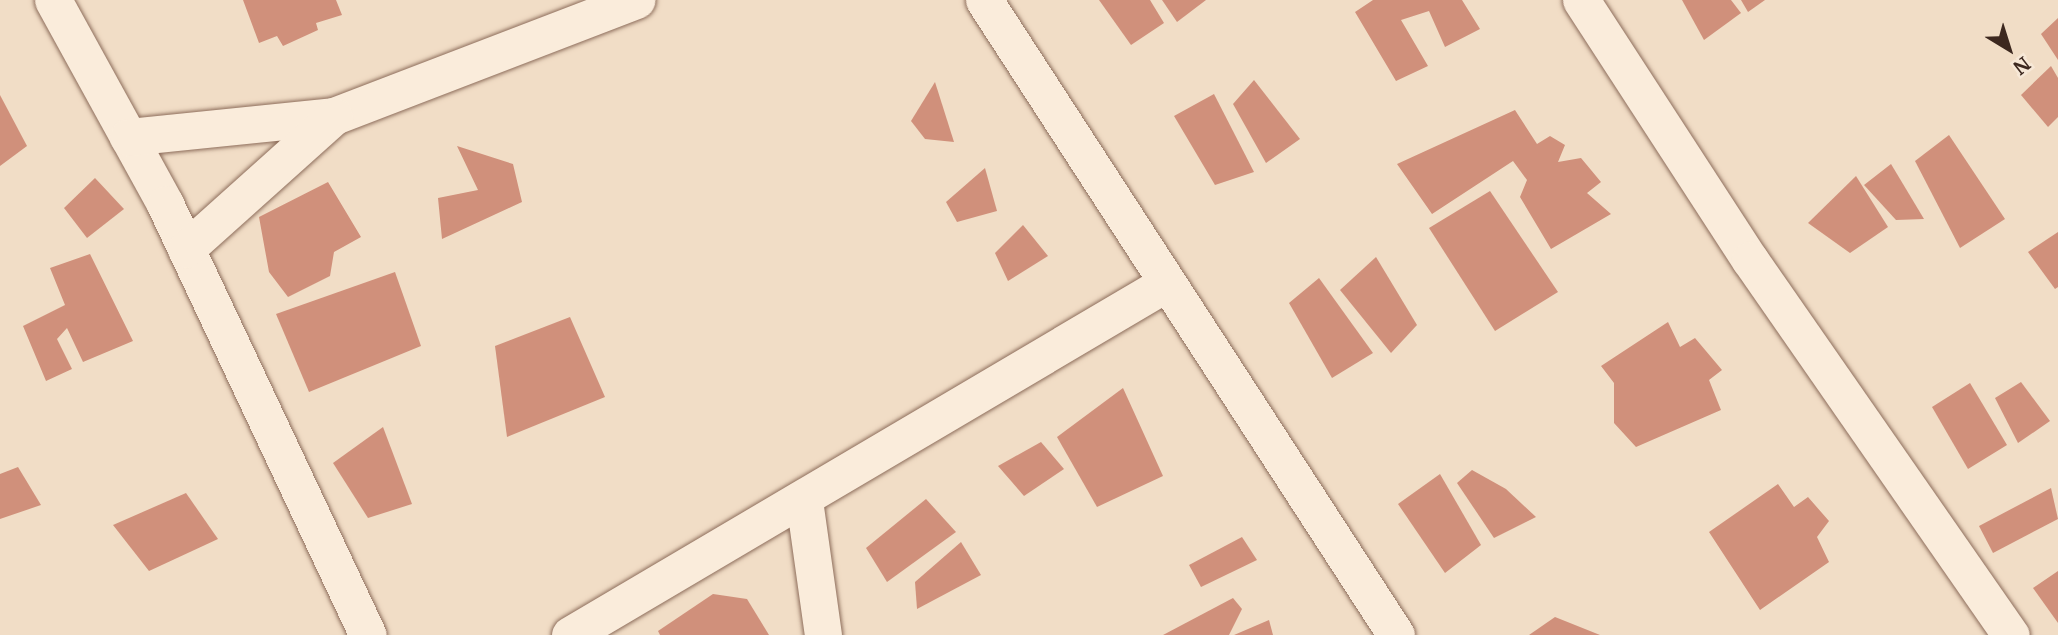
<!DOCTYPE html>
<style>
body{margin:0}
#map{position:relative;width:2058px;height:635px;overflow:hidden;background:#f1ddc6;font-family:Merriweather,serif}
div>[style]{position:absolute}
.building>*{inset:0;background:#d0907b}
.roads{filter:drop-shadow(0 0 2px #8d6d5b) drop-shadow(0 0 2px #8d6d5b)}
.street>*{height:37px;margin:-18.5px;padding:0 18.5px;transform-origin:18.5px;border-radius:18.5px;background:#faecdb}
span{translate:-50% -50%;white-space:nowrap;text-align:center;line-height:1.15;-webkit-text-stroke:6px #f7e8d7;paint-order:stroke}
.north{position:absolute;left:1974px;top:14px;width:70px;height:70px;-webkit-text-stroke:5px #f7e8d7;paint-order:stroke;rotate:142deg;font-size:19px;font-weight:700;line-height:28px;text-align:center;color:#3d281f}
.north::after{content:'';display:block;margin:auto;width:24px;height:32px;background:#3d281f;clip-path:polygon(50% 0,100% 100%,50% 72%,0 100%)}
</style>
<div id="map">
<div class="building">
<i style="clip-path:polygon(243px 0,336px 0,342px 15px,316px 23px,318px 30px,283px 46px,277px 36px,259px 43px)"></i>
<i style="clip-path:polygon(1099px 0,1150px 0,1164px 23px,1131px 45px)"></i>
<i style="clip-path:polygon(1162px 0,1206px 0,1177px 22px)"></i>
<i style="clip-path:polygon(1373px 0,1462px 0,1480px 29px,1445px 47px,1429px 11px,1401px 20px,1428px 66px,1396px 81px,1355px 12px)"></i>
<i style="clip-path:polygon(1682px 0,1731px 0,1741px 13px,1704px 40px)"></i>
<i style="clip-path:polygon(1741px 0,1765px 0,1748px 12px)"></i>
<i style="clip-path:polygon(2058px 18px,2058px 60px,2041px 34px)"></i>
<i style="clip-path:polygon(2051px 66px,2058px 78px,2058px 117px,2048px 127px,2021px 95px)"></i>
<i style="clip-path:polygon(1254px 80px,1300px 139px,1266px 163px,1233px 104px)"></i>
<i style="clip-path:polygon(935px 82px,954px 142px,925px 139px,911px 121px)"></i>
<i style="clip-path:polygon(1214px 94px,1254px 172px,1215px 185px,1174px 116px)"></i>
<i style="clip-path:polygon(0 95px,27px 146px,0 166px)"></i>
<i style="clip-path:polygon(1515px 110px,1537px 144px,1550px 136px,1565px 145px,1558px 162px,1581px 158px,1601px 182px,1587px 193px,1611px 214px,1551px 249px,1520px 197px,1527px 180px,1513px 161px,1432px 214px,1397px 164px)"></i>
<i style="clip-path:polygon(1949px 135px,2005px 219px,1960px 248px,1915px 161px)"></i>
<i style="clip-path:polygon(457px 146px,513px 164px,522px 202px,442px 239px,438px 198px,478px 190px)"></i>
<i style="clip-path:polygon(1891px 164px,1924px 219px,1896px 220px,1864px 185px)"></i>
<i style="clip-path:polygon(985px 168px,997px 211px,957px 222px,946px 202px)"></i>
<i style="clip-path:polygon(1856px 176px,1888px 227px,1850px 253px,1808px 223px)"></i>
<i style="clip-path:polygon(95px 178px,124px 209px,87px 238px,64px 208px)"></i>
<i style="clip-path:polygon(328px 182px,361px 237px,334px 252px,330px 276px,288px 297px,269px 272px,259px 217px)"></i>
<i style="clip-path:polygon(1490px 191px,1558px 292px,1495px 331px,1429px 228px)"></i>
<i style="clip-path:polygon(1023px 225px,1048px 256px,1008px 281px,995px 253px)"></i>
<i style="clip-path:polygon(2058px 232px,2058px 287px,2055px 289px,2028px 252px)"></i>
<i style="clip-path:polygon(90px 254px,133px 341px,83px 362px,67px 328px,57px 339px,72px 369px,46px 381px,23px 326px,65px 305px,50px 268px)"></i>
<i style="clip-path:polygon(1376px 257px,1417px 325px,1391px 353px,1340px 290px)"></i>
<i style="clip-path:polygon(395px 272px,421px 346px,309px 392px,276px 314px)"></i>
<i style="clip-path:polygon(1319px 278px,1373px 353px,1332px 378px,1289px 303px)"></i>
<i style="clip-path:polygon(570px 317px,605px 397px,507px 437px,495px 346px)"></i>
<i style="clip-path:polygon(1668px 322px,1680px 347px,1695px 338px,1722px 370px,1709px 380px,1721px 410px,1636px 447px,1614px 423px,1614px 383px,1601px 366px)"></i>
<i style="clip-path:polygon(2021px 382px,2050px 421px,2018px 443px,1995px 398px)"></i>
<i style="clip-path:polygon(1970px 383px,2007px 445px,1968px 469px,1932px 407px)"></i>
<i style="clip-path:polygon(1123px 388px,1163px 476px,1097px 507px,1057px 437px)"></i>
<i style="clip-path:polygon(383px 427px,412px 504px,368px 518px,333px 463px)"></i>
<i style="clip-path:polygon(1041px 442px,1064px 469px,1024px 496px,998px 466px)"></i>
<i style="clip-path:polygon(18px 467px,41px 505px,0 519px,0 474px)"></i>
<i style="clip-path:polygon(1472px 470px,1506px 489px,1536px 517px,1494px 538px,1457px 483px)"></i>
<i style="clip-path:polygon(1440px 474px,1481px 545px,1445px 573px,1398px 504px)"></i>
<i style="clip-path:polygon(1778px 484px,1794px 507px,1808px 497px,1829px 521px,1817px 537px,1829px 562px,1760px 610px,1709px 532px)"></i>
<i style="clip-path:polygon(2051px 488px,2058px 519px,1993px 553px,1979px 526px)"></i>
<i style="clip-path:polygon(186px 493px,218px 539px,149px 571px,113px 525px)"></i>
<i style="clip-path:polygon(926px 499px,956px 532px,887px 582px,866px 548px)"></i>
<i style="clip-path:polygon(1242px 537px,1257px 560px,1201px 587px,1189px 565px)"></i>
<i style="clip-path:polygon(961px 542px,981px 575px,917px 609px,915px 582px)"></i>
<i style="clip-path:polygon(2058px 571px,2058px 623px,2033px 588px)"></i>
<i style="clip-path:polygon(713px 594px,747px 599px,769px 635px,660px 635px,658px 631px)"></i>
<i style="clip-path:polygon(1233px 598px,1242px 609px,1229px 635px,1163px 635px)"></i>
<i style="clip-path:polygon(1555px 617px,1600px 635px,1529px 635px)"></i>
<i style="clip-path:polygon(1269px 620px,1273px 635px,1234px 635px)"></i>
</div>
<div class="roads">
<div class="street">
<i style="left:53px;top:0;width:233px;rotate:61.2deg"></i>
<i style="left:165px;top:204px;width:476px;rotate:64.8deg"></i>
<i style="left:984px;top:0;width:757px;rotate:57.02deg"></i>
<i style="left:1581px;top:0;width:310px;rotate:57deg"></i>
<i style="left:1750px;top:260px;width:457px;rotate:55.2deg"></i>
<i style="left:128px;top:137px;width:207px;rotate:-5.8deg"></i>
<i style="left:334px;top:116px;width:324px;rotate:-21deg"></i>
<i style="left:186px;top:249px;width:199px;rotate:-41.9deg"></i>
<i style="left:804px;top:500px;width:136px;rotate:82deg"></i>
<i style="left:570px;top:635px;width:691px;rotate:-30.54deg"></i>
</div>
</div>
<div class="north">N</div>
</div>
